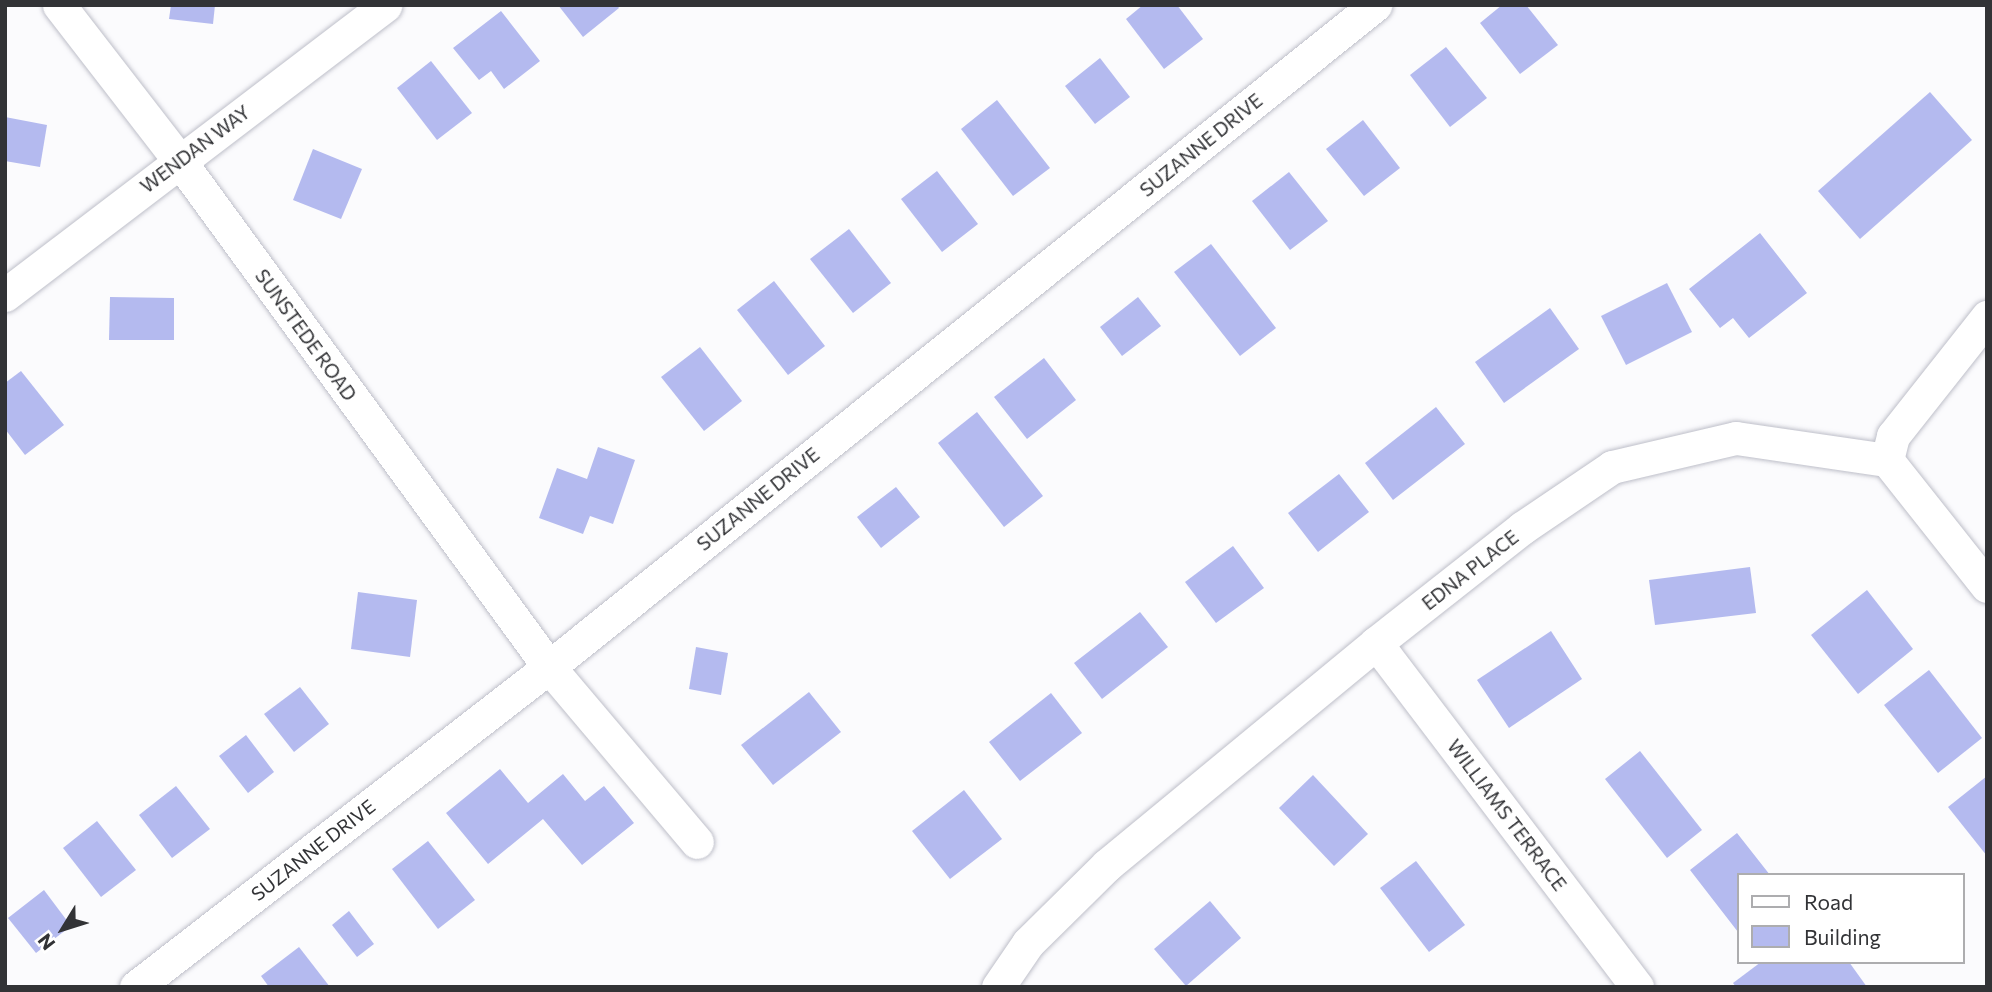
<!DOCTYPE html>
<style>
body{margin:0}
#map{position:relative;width:1992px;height:992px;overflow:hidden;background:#fbfbfd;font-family:Commissioner,sans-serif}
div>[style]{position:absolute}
.building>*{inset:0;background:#b4baef}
.roads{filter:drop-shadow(0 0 2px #bebfc9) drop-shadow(0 0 2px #bebfc9)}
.minor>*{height:33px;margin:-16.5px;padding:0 16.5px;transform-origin:16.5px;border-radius:16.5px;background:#fff}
span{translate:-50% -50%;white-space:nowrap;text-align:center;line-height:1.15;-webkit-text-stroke:5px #fff;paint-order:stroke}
.street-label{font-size:19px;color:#323336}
.frame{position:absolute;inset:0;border:7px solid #323336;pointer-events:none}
.legend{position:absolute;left:1737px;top:873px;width:228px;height:91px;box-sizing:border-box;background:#fff;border:2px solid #adadaf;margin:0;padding:9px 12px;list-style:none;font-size:21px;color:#323336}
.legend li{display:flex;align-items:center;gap:14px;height:35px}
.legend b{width:35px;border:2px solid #adadaf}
.north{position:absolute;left:28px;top:894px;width:70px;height:70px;-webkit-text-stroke:5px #fff;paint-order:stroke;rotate:232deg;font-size:19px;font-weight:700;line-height:28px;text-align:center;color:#323336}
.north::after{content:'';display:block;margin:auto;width:24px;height:32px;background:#323336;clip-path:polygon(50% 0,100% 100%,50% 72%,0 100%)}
</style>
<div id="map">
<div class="building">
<i style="clip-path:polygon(171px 5px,215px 5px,213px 24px,169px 19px)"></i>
<i style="clip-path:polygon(558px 5px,617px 5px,619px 8px,583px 37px)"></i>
<i style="clip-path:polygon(1143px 5px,1177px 5px,1203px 39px,1164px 69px,1126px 19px)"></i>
<i style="clip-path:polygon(1502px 5px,1526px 5px,1558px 45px,1520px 74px,1480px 23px)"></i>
<i style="clip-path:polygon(501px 11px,540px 61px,504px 89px,491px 71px,479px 80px,453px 48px)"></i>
<i style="clip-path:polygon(1446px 47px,1487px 98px,1450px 127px,1410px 75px)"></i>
<i style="clip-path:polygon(1100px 58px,1130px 97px,1095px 124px,1065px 86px)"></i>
<i style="clip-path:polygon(431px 61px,472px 113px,437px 140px,397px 88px)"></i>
<i style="clip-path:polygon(1930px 92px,1972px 140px,1860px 239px,1818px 191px)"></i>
<i style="clip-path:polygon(997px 100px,1050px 168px,1013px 196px,961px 129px)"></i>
<i style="clip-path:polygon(5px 117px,47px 125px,40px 167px,5px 161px)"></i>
<i style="clip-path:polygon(1363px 120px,1400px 168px,1364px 196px,1326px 149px)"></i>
<i style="clip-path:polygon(313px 149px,362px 169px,341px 219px,293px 200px)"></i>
<i style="clip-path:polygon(937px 171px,978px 224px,942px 252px,901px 199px)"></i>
<i style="clip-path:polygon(1289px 172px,1328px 221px,1290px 250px,1252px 201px)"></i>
<i style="clip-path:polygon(849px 229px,891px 283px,853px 313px,810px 259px)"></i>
<i style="clip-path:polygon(1760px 233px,1807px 293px,1749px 338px,1733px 318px,1720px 328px,1689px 289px)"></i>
<i style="clip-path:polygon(1211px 244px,1276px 328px,1240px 356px,1174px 272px)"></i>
<i style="clip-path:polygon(774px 281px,825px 346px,788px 375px,737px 310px)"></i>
<i style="clip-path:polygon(1667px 283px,1692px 332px,1626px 365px,1601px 316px)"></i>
<i style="clip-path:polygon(110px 297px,174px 298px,174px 340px,109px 340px)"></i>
<i style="clip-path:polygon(1138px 297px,1161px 326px,1122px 356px,1100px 327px)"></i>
<i style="clip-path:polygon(1550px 308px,1579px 349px,1504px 403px,1475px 362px)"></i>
<i style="clip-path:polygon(700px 347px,742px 401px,704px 431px,661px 377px)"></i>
<i style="clip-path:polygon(1044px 358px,1076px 400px,1027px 439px,994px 397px)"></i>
<i style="clip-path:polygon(21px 371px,64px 425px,25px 455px,5px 429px,5px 383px)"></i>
<i style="clip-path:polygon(1436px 407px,1465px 444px,1393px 500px,1365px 463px)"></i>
<i style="clip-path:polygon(977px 412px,1043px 496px,1004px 527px,938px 443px)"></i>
<i style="clip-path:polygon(598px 447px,635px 460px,613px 524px,590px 516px,583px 534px,539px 518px,557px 468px,587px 479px)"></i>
<i style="clip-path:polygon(1339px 474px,1369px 512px,1318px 552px,1288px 513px)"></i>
<i style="clip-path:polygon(896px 487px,920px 517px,881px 548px,857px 517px)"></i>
<i style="clip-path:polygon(1233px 546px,1264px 588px,1216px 623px,1185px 582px)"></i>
<i style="clip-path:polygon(1750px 567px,1756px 613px,1655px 625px,1649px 580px)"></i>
<i style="clip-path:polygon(1867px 590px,1913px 649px,1858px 694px,1811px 635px)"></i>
<i style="clip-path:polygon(358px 592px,417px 600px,410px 657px,351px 649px)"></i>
<i style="clip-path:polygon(1140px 612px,1168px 647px,1102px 699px,1074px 663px)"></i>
<i style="clip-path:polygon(1551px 631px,1582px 679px,1509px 728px,1477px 680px)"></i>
<i style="clip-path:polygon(696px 647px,728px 653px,721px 695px,689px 689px)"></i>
<i style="clip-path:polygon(1929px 670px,1982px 738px,1938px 773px,1884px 705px)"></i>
<i style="clip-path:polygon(300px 687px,329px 724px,294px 752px,264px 714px)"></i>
<i style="clip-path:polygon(809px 692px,841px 732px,773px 785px,741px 745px)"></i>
<i style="clip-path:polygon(1051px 693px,1082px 733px,1020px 781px,989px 742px)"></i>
<i style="clip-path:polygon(246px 735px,274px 772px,248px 793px,219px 756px)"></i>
<i style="clip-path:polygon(1640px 751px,1702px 830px,1667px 858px,1605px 779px)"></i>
<i style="clip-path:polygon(500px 769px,528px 803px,563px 774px,585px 801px,604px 786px,634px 823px,582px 865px,543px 819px,488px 864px,446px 813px)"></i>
<i style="clip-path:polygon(1313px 775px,1368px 834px,1334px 866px,1279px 808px)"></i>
<i style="clip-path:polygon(1987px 776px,1987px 856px,1948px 807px)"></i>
<i style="clip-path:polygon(176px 786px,210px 829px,172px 858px,139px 815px)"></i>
<i style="clip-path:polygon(964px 790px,1002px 839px,950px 879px,912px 831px)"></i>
<i style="clip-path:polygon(97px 821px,136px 870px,101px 897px,63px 848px)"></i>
<i style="clip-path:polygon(1737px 833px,1770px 875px,1738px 875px,1738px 932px,1690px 870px)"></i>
<i style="clip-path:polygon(428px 841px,475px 900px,438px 929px,392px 869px)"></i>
<i style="clip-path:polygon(1416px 861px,1465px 925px,1429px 952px,1380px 888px)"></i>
<i style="clip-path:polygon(44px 890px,71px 926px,36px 953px,8px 918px)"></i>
<i style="clip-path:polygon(1210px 901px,1241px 938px,1186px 986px,1154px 949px)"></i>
<i style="clip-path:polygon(349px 911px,374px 944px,357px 957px,332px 925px)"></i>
<i style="clip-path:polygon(299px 947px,330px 987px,269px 987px,261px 976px)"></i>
<i style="clip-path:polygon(1761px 962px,1849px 962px,1867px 987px,1736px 987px,1733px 983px)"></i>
</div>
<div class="roads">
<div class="minor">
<i style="left:59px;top:5px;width:196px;rotate:52.3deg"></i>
<i style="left:179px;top:160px;width:628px;rotate:53.88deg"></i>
<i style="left:549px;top:667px;width:229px;rotate:49.8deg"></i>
<i style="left:5px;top:295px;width:478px;rotate:-37.3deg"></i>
<i style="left:1887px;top:460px;width:25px;rotate:-76deg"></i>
<i style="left:1893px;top:436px;width:152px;rotate:-51.7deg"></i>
<i style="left:1887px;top:460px;width:161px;rotate:51.6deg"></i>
<i style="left:1376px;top:643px;width:432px;rotate:52.8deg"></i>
<i style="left:136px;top:987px;width:522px;rotate:-37.77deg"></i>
<i style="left:549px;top:667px;width:1059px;rotate:-38.71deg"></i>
<i style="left:998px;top:987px;width:53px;rotate:-55.7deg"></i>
<i style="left:1028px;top:943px;width:111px;rotate:-44.6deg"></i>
<i style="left:1107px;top:865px;width:349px;rotate:-39.5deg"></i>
<i style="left:1376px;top:643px;width:186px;rotate:-38.2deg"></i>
<i style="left:1522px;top:528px;width:109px;rotate:-34.1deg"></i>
<i style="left:1612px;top:467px;width:127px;rotate:-13.2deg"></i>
<i style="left:1736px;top:438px;width:153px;rotate:8.3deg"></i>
</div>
</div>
<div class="street-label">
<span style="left:1201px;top:145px;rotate:-39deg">SUZANNE DRIVE</span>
<span style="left:195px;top:149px;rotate:-37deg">WENDAN WAY</span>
<span style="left:306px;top:335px;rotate:54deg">SUNSTEDE ROAD</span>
<span style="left:758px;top:499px;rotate:-39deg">SUZANNE DRIVE</span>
<span style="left:1470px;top:570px;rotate:-38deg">EDNA PLACE</span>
<span style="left:1507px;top:815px;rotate:53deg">WILLIAMS TERRACE</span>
<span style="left:313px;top:850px;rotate:-38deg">SUZANNE DRIVE</span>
</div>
<div class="frame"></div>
<ul class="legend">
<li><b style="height:9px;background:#fff"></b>Road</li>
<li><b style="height:19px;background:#b4baef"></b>Building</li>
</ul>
<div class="north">N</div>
</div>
